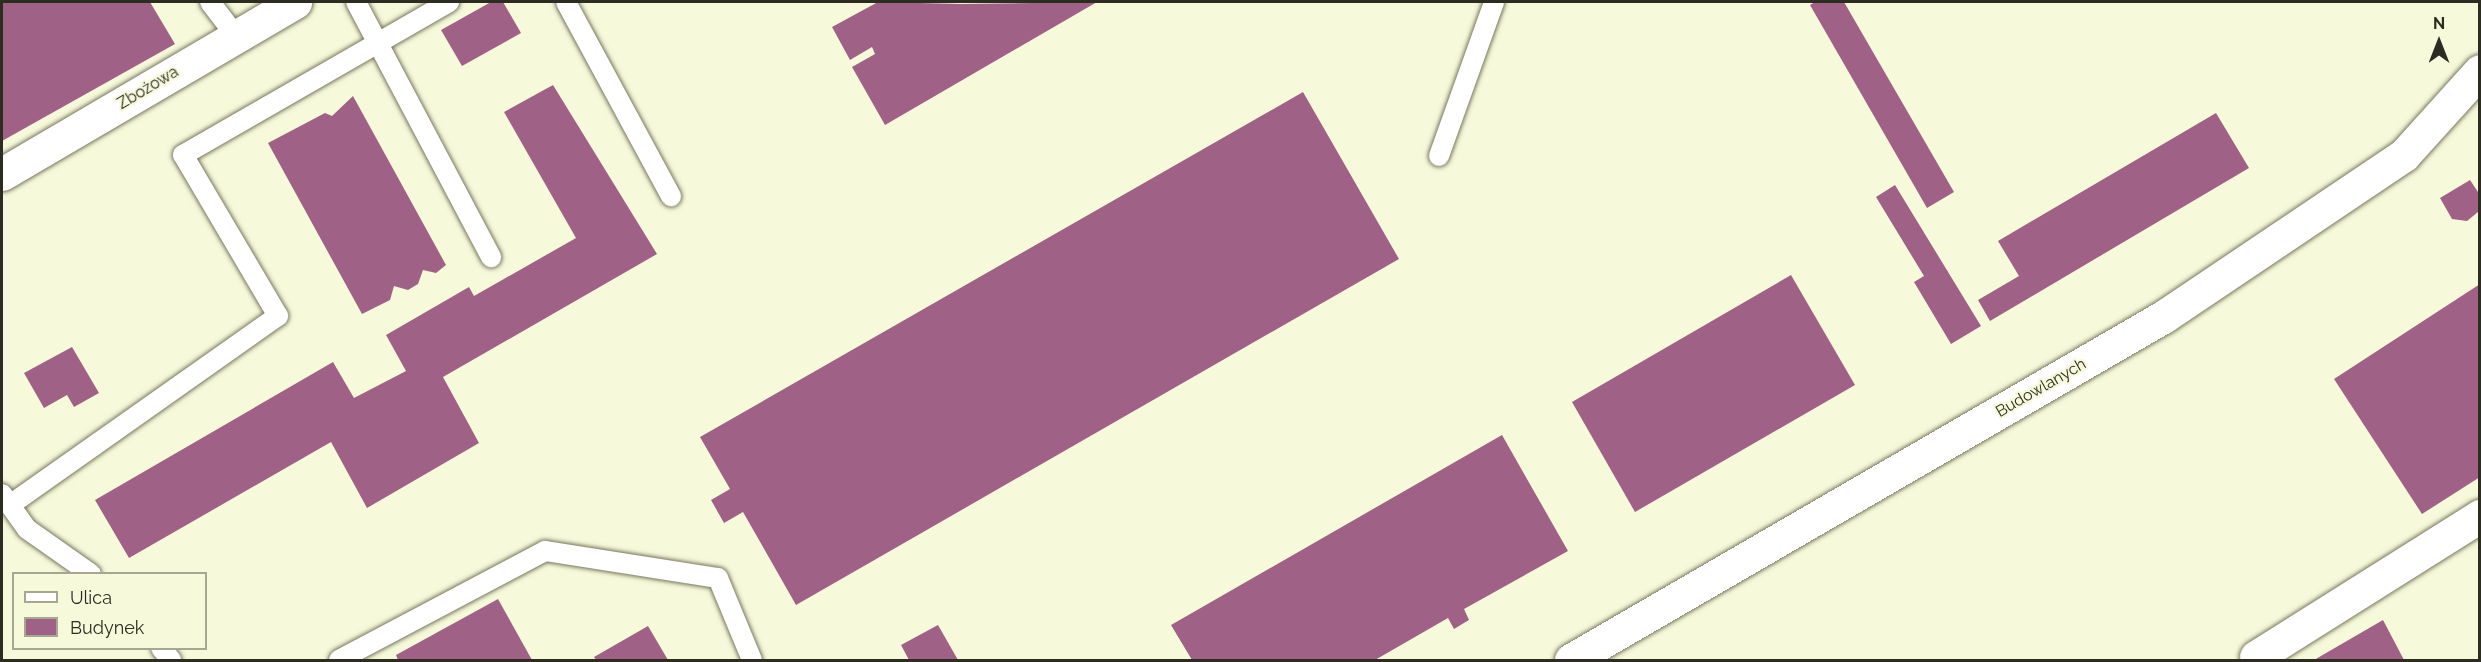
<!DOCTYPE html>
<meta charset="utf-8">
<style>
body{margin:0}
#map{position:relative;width:2481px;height:662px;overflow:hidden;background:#f7f9db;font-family:Raleway,sans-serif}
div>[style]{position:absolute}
.building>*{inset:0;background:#9f6286}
.roads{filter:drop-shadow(0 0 2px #77785e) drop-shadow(0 0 2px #77785e)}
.lane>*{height:20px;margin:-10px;padding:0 10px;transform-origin:10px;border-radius:10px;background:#fff}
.street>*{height:33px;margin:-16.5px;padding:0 16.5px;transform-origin:16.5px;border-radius:16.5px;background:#fff}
span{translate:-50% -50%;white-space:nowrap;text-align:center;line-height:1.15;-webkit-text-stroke:4.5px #f7f9db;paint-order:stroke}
.street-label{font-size:16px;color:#2c2c21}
.frame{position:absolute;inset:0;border:3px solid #2c2c21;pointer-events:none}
.legend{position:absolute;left:12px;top:572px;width:195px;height:78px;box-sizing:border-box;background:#f7f9db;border:2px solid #a6a791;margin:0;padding:8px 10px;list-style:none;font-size:18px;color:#2c2c21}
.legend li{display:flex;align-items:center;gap:12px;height:30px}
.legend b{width:30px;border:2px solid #a6a791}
.north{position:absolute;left:2409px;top:12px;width:60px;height:60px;-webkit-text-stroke:4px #f7f9db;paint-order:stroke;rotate:0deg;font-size:16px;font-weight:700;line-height:24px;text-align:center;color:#2c2c21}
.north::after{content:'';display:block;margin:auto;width:21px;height:27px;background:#2c2c21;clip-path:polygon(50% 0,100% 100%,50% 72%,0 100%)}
</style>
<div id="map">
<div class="building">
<i style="clip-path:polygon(2px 2px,150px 2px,175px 44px,2px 141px)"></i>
<i style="clip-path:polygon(491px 2px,503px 2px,521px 33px,462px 66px,441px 30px)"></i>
<i style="clip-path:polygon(878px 2px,961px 4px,1097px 2px,885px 125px,852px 67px,875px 54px,872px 47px,850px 60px,832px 27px)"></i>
<i style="clip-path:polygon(1815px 2px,1844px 2px,1954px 192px,1927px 208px,1810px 5px)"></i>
<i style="clip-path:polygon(553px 85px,657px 254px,443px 377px,479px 443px,367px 508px,331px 442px,129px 558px,95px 500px,333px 362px,354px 398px,406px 371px,386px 335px,469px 287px,474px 296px,576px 238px,504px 112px)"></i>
<i style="clip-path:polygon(1303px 92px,1399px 259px,796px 605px,743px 512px,724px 523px,711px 500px,730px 489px,700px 437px)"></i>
<i style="clip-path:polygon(353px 96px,446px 265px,436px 273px,423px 270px,418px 284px,408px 290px,394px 286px,390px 300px,362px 314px,268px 143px,325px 113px,332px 116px)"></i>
<i style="clip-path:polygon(2216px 113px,2249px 168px,1990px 321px,1978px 300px,2019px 276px,1998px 241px)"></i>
<i style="clip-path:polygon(2470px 180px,2480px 195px,2478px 212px,2467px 221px,2452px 219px,2440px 198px)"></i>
<i style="clip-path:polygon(1895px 185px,1981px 326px,1951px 344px,1914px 282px,1924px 276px,1876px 197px)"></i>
<i style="clip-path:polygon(1791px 275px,1855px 385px,1635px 512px,1572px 402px)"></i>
<i style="clip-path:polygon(2480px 284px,2480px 477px,2422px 514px,2334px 379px)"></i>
<i style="clip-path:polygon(72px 347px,99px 393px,74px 407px,67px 395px,44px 408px,24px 373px)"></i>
<i style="clip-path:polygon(1502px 435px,1568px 551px,1464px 609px,1469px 620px,1454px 629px,1448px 618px,1375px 660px,1192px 660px,1171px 625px)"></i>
<i style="clip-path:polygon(498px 599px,532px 660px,398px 660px,396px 655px)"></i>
<i style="clip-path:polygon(2383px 620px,2404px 660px,2314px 660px)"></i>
<i style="clip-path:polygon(938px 625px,958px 660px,909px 660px,901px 645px)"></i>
<i style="clip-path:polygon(648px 626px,668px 660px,596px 660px,594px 657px)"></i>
</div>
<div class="roads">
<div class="lane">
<i style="left:210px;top:2px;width:43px;rotate:52.6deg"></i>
<i style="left:356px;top:2px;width:289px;rotate:62.1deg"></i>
<i style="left:566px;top:2px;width:221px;rotate:61.6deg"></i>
<i style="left:1439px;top:156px;width:164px;rotate:-70.3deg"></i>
<i style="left:2px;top:494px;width:43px;rotate:54.5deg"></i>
<i style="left:27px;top:529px;width:78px;rotate:35.1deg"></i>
<i style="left:10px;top:505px;width:328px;rotate:-35.2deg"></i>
<i style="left:278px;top:316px;width:187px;rotate:-120.5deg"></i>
<i style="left:183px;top:155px;width:307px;rotate:-29.9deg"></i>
<i style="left:161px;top:648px;width:16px;rotate:50deg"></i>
<i style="left:339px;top:660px;width:233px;rotate:-27.9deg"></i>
<i style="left:545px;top:551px;width:175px;rotate:8.9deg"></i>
<i style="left:718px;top:578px;width:89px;rotate:67.5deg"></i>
</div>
<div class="street">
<i style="left:2px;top:174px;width:340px;rotate:-30.4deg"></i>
<i style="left:2256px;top:657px;width:265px;rotate:-32.2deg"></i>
<i style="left:1571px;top:660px;width:684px;rotate:-30.09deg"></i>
<i style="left:2163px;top:317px;width:290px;rotate:-33.9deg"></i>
<i style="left:2404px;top:155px;width:113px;rotate:-47.9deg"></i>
</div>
</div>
<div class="street-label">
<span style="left:148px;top:88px;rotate:-31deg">Zbożowa</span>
<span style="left:2041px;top:388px;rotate:-30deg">Budowlanych</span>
</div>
<div class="frame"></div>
<ul class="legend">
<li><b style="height:8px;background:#fff"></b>Ulica</li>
<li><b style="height:16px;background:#9f6286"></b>Budynek</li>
</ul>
<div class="north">N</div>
</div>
